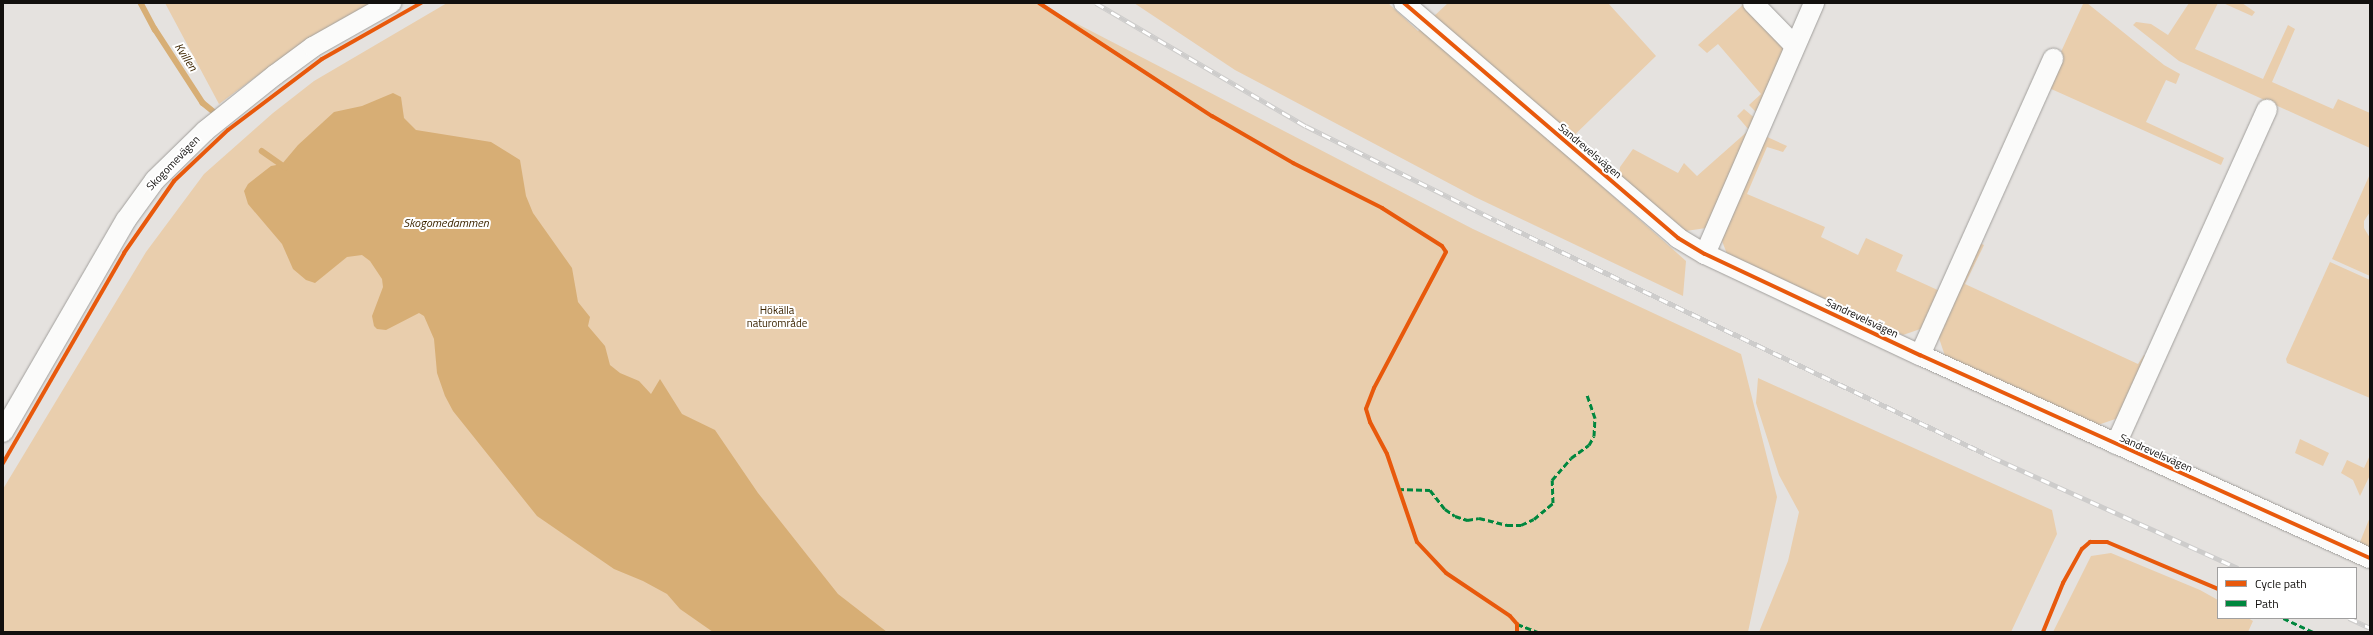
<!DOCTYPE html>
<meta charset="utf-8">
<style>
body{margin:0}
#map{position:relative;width:2373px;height:635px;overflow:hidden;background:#e5e2df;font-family:"Titillium Web",sans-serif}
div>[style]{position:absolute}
.green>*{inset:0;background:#e9cead}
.water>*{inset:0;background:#d7ae75}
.stream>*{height:5.5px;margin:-2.75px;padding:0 2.75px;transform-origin:2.75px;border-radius:2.75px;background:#d7ae75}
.roads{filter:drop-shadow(0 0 1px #a19f9c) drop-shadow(0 0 1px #a19f9c)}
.minor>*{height:20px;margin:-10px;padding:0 10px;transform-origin:10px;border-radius:10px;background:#fbfbfa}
.rail>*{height:4.5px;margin-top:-2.25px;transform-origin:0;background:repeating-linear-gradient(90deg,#fff 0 9px,#cdcccb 0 18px);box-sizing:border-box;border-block:1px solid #cdcccb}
.quiet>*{height:3px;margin-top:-1.5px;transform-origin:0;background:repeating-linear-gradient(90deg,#00873e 0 6px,transparent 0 9px)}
.cycleway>*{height:4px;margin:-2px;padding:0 2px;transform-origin:2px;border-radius:2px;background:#e8590c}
span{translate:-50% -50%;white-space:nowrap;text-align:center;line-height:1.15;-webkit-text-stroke:4px #fff;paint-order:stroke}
.street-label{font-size:11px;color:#12100e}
.park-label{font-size:11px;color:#3b2401}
.water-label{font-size:12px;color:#3c2501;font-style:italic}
.frame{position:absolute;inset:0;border:4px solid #12100e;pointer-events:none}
.legend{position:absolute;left:2217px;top:567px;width:140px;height:52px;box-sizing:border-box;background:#fff;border:1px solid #a09f9f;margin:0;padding:5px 7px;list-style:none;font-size:12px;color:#12100e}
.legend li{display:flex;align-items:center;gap:8px;height:20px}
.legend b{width:20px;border:1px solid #a09f9f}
</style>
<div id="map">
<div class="green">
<i style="clip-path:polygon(165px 3px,371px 3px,280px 59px,219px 104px)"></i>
<i style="clip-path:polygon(447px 3px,1037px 3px,1473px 229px,1741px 354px,1777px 497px,1748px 632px,3px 632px,3px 489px,146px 252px,204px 174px,273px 113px,314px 81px)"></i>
<i style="clip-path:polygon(1134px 3px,1388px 3px,1418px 31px,1448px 3px,1608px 3px,1656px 56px,1560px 149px,1686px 261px,1683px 296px,1475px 197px,1235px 70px)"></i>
<i style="clip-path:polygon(1745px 3px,1783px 45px,1784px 60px,1759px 115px,1749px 105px,1761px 94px,1718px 44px,1707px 53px,1698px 45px)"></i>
<i style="clip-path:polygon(2087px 3px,2164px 65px,2180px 74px,2176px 84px,2166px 80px,2146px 122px,2224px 158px,2221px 165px,2049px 88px,2054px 67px,2083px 4px)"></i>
<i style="clip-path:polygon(2189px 3px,2218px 3px,2195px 49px,2263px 79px,2288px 25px,2295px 29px,2272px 82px,2333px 109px,2338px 99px,2370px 113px,2370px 148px,2179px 61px,2133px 25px,2136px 22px,2151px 24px,2168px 35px)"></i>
<i style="clip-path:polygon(2223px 3px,2242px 3px,2255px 12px,2252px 16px)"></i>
<i style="clip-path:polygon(1744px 109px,1757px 120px,1706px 228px,1686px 231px,1619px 175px,1620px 167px,1633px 149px,1678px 173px,1684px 163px,1697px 176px,1749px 130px,1737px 116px)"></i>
<i style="clip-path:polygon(1765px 136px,1787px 146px,1783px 152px,1767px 147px,1747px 194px,1825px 227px,1821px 237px,1858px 255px,1866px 238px,1903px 255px,1896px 271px,1942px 292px,1926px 327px,1903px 335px,1727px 254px,1719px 233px)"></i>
<i style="clip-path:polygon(2370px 174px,2370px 212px,2364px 221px,2364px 228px,2370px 238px,2370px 276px,2332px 259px)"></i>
<i style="clip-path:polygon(1979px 243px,1984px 245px,1965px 284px,2138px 364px,2144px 355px,2149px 357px,2121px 417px,2098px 425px,1945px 356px,1937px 332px)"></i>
<i style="clip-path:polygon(2330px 262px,2370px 280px,2370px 398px,2287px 363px,2286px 359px)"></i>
<i style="clip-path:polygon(1758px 378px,2052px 510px,2057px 534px,2011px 632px,1759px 632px,1788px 561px,1799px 512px,1779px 475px,1756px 403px)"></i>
<i style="clip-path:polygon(2300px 439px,2329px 453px,2323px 466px,2295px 453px)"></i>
<i style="clip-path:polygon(2370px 455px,2370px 475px,2360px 496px,2353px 480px,2341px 473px,2347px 460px,2364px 468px)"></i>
<i style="clip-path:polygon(2370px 517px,2370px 549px,2360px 542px)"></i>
<i style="clip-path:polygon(2111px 553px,2200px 590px,2218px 600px,2218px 618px,2248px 618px,2253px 621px,2248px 632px,2053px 632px,2091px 556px)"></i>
</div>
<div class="water">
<i style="clip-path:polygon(393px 93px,401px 97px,404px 118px,416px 130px,491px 142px,520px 160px,526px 196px,533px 213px,572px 268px,578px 302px,590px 317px,588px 326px,605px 346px,610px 365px,620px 373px,639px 381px,651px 394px,660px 379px,682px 414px,715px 430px,758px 493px,838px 594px,887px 632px,713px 632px,680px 609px,667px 594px,643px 581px,614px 569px,537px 516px,453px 411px,445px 396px,437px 373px,434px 339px,424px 316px,419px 313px,386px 330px,377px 329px,374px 326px,372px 316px,383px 287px,382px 279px,370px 261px,362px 255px,347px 257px,315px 283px,306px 280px,293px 269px,282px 244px,248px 204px,244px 191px,248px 184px,271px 166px,282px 164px,298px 145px,334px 112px,362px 106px)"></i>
</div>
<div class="stream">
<i style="left:141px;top:3px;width:30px;rotate:62deg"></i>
<i style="left:155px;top:29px;width:88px;rotate:57deg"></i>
<i style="left:203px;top:103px;width:21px;rotate:39deg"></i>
<i style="left:262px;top:151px;width:29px;rotate:35deg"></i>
</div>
<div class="roads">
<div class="minor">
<i style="left:1404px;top:3px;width:361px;rotate:40.6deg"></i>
<i style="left:1678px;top:238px;width:31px;rotate:31deg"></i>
<i style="left:1705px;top:254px;width:238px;rotate:25.2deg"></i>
<i style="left:1920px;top:355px;width:494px;rotate:24.3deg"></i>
<i style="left:1753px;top:3px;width:59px;rotate:45.7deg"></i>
<i style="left:1705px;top:254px;width:274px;rotate:-66.5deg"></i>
<i style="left:1920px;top:355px;width:325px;rotate:-65.8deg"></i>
<i style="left:3px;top:432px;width:245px;rotate:-59.9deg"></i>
<i style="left:126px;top:220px;width:49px;rotate:-54.1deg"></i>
<i style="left:155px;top:180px;width:70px;rotate:-44.4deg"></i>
<i style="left:205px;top:131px;width:90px;rotate:-38.7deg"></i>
<i style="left:275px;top:75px;width:47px;rotate:-36.4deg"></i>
<i style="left:313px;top:47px;width:90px;rotate:-29.4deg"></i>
<i style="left:2116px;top:444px;width:367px;rotate:-65.7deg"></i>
</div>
</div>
<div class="rail">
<i style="left:1096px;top:3px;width:243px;rotate:30.4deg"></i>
<i style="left:1306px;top:126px;width:213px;rotate:26.4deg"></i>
<i style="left:1497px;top:221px;width:548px;rotate:25.49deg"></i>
<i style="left:1992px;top:457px;width:270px;rotate:24.3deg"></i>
<i style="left:2349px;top:618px;width:23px;rotate:25deg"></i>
</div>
<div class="quiet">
<i style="left:1398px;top:489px;width:32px;rotate:2deg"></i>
<i style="left:1430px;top:490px;width:24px;rotate:52deg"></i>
<i style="left:1445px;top:509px;width:12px;rotate:35deg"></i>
<i style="left:1455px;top:516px;width:13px;rotate:18deg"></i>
<i style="left:1467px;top:520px;width:12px;rotate:-9deg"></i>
<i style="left:1479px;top:518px;width:29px;rotate:14deg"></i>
<i style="left:1507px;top:525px;width:14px"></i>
<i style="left:1521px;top:525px;width:14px;rotate:-25deg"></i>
<i style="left:1534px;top:519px;width:25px;rotate:-40deg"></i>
<i style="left:1553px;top:503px;width:23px;rotate:-92deg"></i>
<i style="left:1552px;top:480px;width:29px;rotate:-49deg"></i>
<i style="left:1571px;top:458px;width:22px;rotate:-36deg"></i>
<i style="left:1589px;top:445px;width:10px;rotate:-61deg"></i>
<i style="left:1594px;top:436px;width:18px;rotate:-87deg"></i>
<i style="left:1595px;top:418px;width:24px;rotate:-109deg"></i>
<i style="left:2283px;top:618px;width:33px;rotate:25deg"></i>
<i style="left:1517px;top:624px;width:22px;rotate:21deg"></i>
</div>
<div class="cycleway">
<i style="left:1039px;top:3px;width:207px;rotate:33.2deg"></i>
<i style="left:1212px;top:116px;width:94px;rotate:30.1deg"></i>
<i style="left:1293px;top:163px;width:100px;rotate:26.8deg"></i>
<i style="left:1382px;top:208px;width:71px;rotate:32.3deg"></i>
<i style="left:1442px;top:246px;width:7px;rotate:56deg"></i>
<i style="left:1446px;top:252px;width:154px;rotate:117.9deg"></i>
<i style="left:1374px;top:388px;width:22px;rotate:111deg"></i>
<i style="left:1366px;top:409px;width:14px;rotate:73deg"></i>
<i style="left:1370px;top:422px;width:36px;rotate:62deg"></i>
<i style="left:1387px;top:454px;width:93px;rotate:71.2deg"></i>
<i style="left:1417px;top:542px;width:42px;rotate:46.9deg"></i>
<i style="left:1446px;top:573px;width:77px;rotate:33.9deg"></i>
<i style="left:1510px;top:616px;width:11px;rotate:49deg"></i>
<i style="left:1517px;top:624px;width:8px;rotate:90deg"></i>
<i style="left:1404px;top:3px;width:361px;rotate:40.6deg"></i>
<i style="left:1678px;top:238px;width:31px;rotate:31deg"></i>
<i style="left:1705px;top:254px;width:238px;rotate:25.2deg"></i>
<i style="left:1920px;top:355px;width:494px;rotate:24.3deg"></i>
<i style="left:3px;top:463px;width:242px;rotate:-60deg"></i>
<i style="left:124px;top:253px;width:88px;rotate:-55.2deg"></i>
<i style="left:174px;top:181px;width:74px;rotate:-43.4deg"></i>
<i style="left:228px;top:130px;width:118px;rotate:-37.1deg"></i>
<i style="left:322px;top:59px;width:114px;rotate:-29.5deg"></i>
<i style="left:2043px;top:632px;width:53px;rotate:-67.8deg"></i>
<i style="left:2063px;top:583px;width:39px;rotate:-61deg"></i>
<i style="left:2082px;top:549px;width:11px;rotate:-41deg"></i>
<i style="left:2090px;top:542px;width:17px"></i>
<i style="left:2107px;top:542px;width:121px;rotate:22.9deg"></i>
</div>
<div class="street-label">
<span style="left:1590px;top:151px;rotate:40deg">Sandrevelsvägen</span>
<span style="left:173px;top:163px;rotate:-46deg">Skogomevägen</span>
<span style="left:1862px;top:318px;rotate:25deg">Sandrevelsvägen</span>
<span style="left:2156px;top:453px;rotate:24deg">Sandrevelsvägen</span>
</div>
<div class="park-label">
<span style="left:777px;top:317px">Hökälla<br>naturområde</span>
</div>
<div class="water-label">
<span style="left:186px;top:57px;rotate:57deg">Kvillen</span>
<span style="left:446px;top:223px">Skogomedammen</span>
</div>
<div class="frame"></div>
<ul class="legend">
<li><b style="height:5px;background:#e8590c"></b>Cycle path</li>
<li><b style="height:5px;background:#00873e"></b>Path</li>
</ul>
</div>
